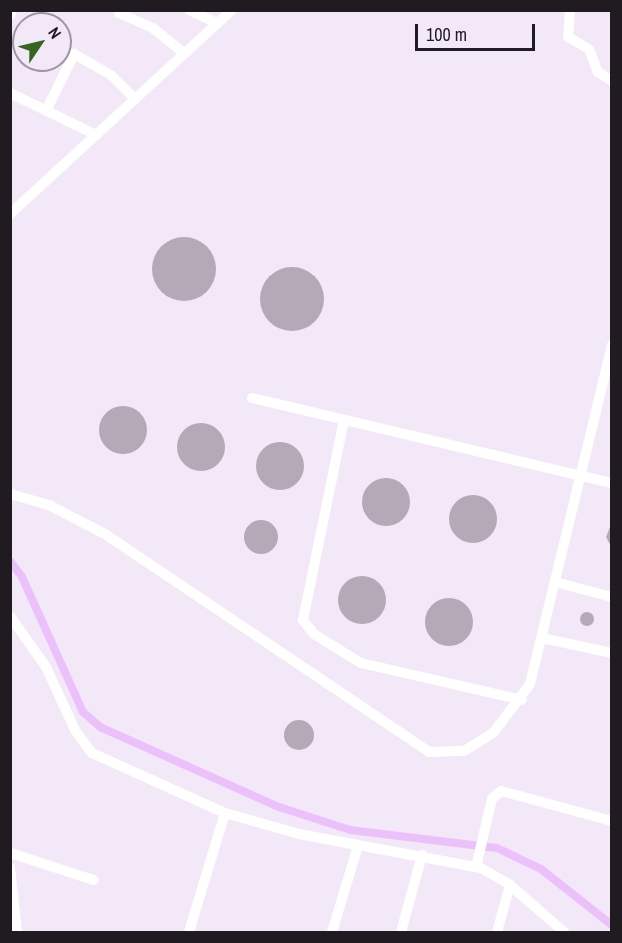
<!DOCTYPE html>
<style>
body{margin:0}
#map{position:relative;width:622px;height:943px;overflow:hidden;background:#f3e8f7;font-family:"Archivo Narrow",sans-serif}
div>[style]{position:absolute}
.canal>*{height:8px;margin:-4px;padding:0 4px;transform-origin:4px;border-radius:4px;background:#ecc1fb}
.building>*{inset:0;background:#b3a9b7}
.round{border-radius:50%}
.minor>*{height:10px;margin:-5px;padding:0 5px;transform-origin:5px;border-radius:5px;background:#fff}
span{translate:-50% -50%;white-space:nowrap;text-align:center;line-height:1.15;-webkit-text-stroke:5px #f3e8f7;paint-order:stroke}
.frame{position:absolute;inset:0;border:12px solid #1f1b21;pointer-events:none}
.north{position:absolute;left:12px;top:12px;width:60px;height:60px;box-sizing:border-box;background:#f3e8f7;border:2px solid #9e96a1;border-radius:50%;rotate:55deg;font-size:16px;font-weight:700;line-height:24px;text-align:center;color:#1f1b21}
.north::after{content:'';display:block;margin:auto;width:21px;height:27px;background:#386422;clip-path:polygon(50% 0,100% 100%,50% 72%,0 100%)}
.scale{position:absolute;left:415px;top:24px;width:120px;height:27px;box-sizing:border-box;border:3px solid #1f1b21;border-top:0;padding-left:8px;font-size:18px;line-height:21px;white-space:nowrap;color:#1f1b21;-webkit-text-stroke:4px #f3e8f7;paint-order:stroke}
</style>
<div id="map">
<div class="canal">
<i style="left:10px;top:561px;width:20px;rotate:53deg"></i>
<i style="left:22px;top:577px;width:148px;rotate:65.7deg"></i>
<i style="left:83px;top:712px;width:23px;rotate:41deg"></i>
<i style="left:100px;top:727px;width:196px;rotate:24.1deg"></i>
<i style="left:279px;top:807px;width:75px;rotate:17.9deg"></i>
<i style="left:350px;top:830px;width:148px;rotate:7deg"></i>
<i style="left:497px;top:848px;width:49px;rotate:25.5deg"></i>
<i style="left:541px;top:869px;width:90px;rotate:38.3deg"></i>
</div>
<div class="building">
<i class="round" style="left:152px;top:237px;width:64px;height:64px"></i>
<i class="round" style="left:260px;top:267px;width:64px;height:64px"></i>
<i class="round" style="left:99px;top:406px;width:48px;height:48px"></i>
<i class="round" style="left:177px;top:423px;width:48px;height:48px"></i>
<i class="round" style="left:256px;top:442px;width:48px;height:48px"></i>
<i class="round" style="left:362px;top:478px;width:48px;height:48px"></i>
<i class="round" style="left:449px;top:495px;width:48px;height:48px"></i>
<i class="round" style="left:244px;top:520px;width:34px;height:34px"></i>
<i style="clip-path:polygon(612px 522px,612px 548px,606px 537px)"></i>
<i class="round" style="left:338px;top:576px;width:48px;height:48px"></i>
<i class="round" style="left:425px;top:598px;width:48px;height:48px"></i>
<i class="round" style="left:580px;top:612px;width:14px;height:14px"></i>
<i class="round" style="left:284px;top:720px;width:30px;height:30px"></i>
</div>
<div class="minor">
<i style="left:189px;top:10px;width:31px;rotate:25deg"></i>
<i style="left:570px;top:10px;width:27px;rotate:94deg"></i>
<i style="left:568px;top:37px;width:24px;rotate:30deg"></i>
<i style="left:589px;top:49px;width:25px;rotate:69deg"></i>
<i style="left:598px;top:72px;width:17px;rotate:33deg"></i>
<i style="left:119px;top:13px;width:37px;rotate:24deg"></i>
<i style="left:153px;top:28px;width:40px;rotate:39deg"></i>
<i style="left:10px;top:15px;width:5px;rotate:-68deg"></i>
<i style="left:10px;top:93px;width:96px;rotate:26deg"></i>
<i style="left:46px;top:111px;width:64px;rotate:-63.8deg"></i>
<i style="left:74px;top:54px;width:43px;rotate:29.6deg"></i>
<i style="left:111px;top:75px;width:33px;rotate:45deg"></i>
<i style="left:10px;top:214px;width:301px;rotate:-42.6deg"></i>
<i style="left:252px;top:398px;width:370px;rotate:13.3deg"></i>
<i style="left:344px;top:420px;width:204px;rotate:101.6deg"></i>
<i style="left:303px;top:620px;width:18px;rotate:52deg"></i>
<i style="left:314px;top:634px;width:55px;rotate:31.7deg"></i>
<i style="left:361px;top:663px;width:165px;rotate:12.9deg"></i>
<i style="left:10px;top:494px;width:41px;rotate:15.8deg"></i>
<i style="left:49px;top:505px;width:63px;rotate:27.4deg"></i>
<i style="left:105px;top:534px;width:391px;rotate:33.9deg"></i>
<i style="left:429px;top:752px;width:35px;rotate:-2deg"></i>
<i style="left:464px;top:751px;width:36px;rotate:-32deg"></i>
<i style="left:494px;top:732px;width:60px;rotate:-53.1deg"></i>
<i style="left:530px;top:684px;width:349px;rotate:-76.4deg"></i>
<i style="left:555px;top:582px;width:59px;rotate:14.7deg"></i>
<i style="left:10px;top:616px;width:62px;rotate:54.8deg"></i>
<i style="left:46px;top:667px;width:69px;rotate:65.3deg"></i>
<i style="left:75px;top:730px;width:29px;rotate:54deg"></i>
<i style="left:92px;top:753px;width:146px;rotate:24.3deg"></i>
<i style="left:225px;top:813px;width:77px;rotate:15.8deg"></i>
<i style="left:299px;top:834px;width:185px;rotate:10.6deg"></i>
<i style="left:481px;top:868px;width:34px;rotate:30deg"></i>
<i style="left:510px;top:885px;width:72px;rotate:41deg"></i>
<i style="left:542px;top:638px;width:72px;rotate:12.1deg"></i>
<i style="left:10px;top:853px;width:88px;rotate:17.8deg"></i>
<i style="left:476px;top:867px;width:70px;rotate:-76.8deg"></i>
<i style="left:492px;top:799px;width:12px;rotate:-42deg"></i>
<i style="left:501px;top:791px;width:115px;rotate:15.1deg"></i>
<i style="left:10px;top:868px;width:64px;rotate:83.8deg"></i>
<i style="left:189px;top:932px;width:124px;rotate:-73.2deg"></i>
<i style="left:332px;top:932px;width:90px;rotate:-73.2deg"></i>
<i style="left:401px;top:932px;width:80px;rotate:-74.7deg"></i>
<i style="left:497px;top:932px;width:49px;rotate:-74.5deg"></i>
</div>
<div class="frame"></div>
<div class="north">N</div>
<div class="scale">100 m</div>
</div>
